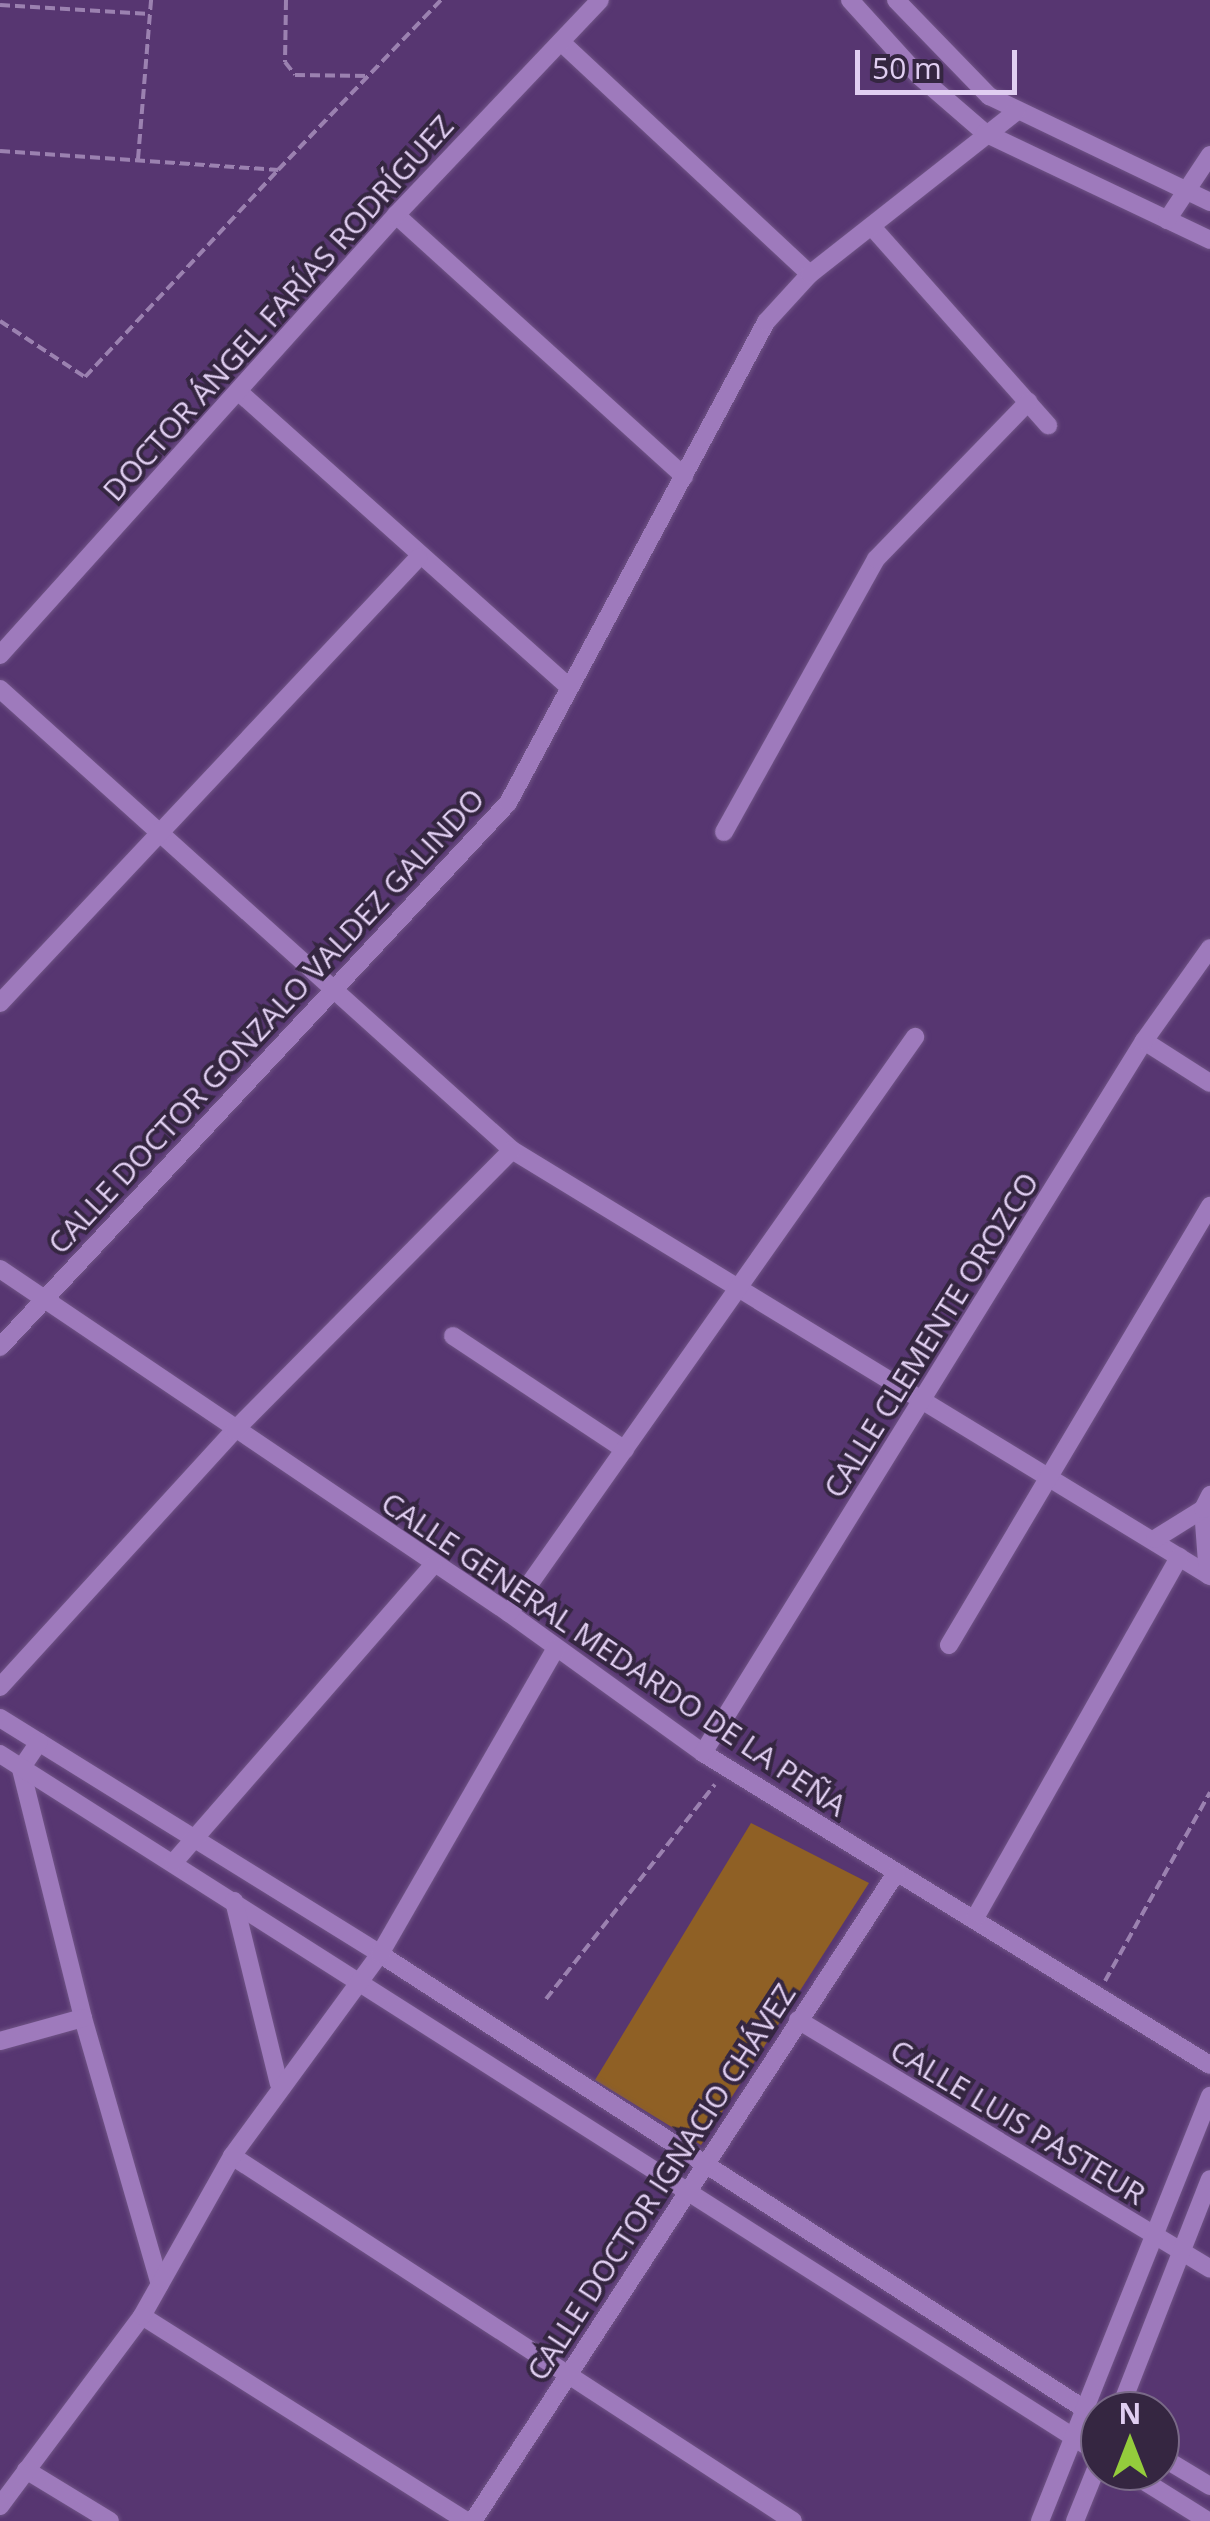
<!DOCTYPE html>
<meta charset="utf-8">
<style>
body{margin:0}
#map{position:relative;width:1210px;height:2521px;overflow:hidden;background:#573671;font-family:"Open Sans",sans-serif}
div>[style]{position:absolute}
.green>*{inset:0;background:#8f6025}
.path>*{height:4px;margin-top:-2px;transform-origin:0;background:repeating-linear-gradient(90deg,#9b81b0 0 10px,transparent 0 15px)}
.roads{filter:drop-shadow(0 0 2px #705486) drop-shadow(0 0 2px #705486)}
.minor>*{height:18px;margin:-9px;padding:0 9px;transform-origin:9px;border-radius:9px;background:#9e7abc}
span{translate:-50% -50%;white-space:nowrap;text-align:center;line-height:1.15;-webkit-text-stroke:8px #352641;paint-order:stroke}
.street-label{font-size:30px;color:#e0cef1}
.north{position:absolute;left:1080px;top:2391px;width:100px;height:100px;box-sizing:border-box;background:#352641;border:2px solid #796987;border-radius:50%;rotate:0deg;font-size:28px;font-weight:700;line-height:40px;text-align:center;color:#e0cef1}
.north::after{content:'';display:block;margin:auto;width:35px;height:45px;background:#94cc3c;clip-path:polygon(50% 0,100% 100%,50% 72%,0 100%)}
.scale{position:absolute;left:855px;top:50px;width:162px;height:45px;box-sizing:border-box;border:5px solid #e0cef1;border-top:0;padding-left:12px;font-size:30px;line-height:35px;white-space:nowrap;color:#e0cef1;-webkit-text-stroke:8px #352641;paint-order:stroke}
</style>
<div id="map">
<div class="green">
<i style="clip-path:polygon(751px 1823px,869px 1883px,701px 2145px,595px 2080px)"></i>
</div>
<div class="path">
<i style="left:286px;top:0;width:62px;rotate:90.9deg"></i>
<i style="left:285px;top:62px;width:16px;rotate:52deg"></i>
<i style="left:295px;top:75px;width:75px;rotate:0.8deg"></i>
<i style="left:0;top:5px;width:150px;rotate:3.4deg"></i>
<i style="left:0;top:151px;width:279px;rotate:3.9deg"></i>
<i style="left:278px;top:170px;width:236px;rotate:-46.2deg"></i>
<i style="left:138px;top:159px;width:160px;rotate:-85.3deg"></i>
<i style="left:0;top:321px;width:102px;rotate:33.4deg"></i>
<i style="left:85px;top:377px;width:283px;rotate:-47deg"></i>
<i style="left:1105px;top:1981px;width:216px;rotate:-60.9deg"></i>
<i style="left:546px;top:1999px;width:273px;rotate:-51.8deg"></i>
</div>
<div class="roads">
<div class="minor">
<i style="left:850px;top:0;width:103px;rotate:47.8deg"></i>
<i style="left:919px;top:76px;width:87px;rotate:40.8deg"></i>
<i style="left:985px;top:133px;width:249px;rotate:25.4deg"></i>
<i style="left:896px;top:0;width:134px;rotate:45.9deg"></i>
<i style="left:989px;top:96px;width:245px;rotate:25.6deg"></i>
<i style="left:561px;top:42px;width:340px;rotate:43deg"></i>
<i style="left:396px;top:215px;width:389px;rotate:42.2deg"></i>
<i style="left:1167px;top:220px;width:78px;rotate:-56.5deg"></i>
<i style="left:873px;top:228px;width:264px;rotate:48.4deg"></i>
<i style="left:239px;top:392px;width:440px;rotate:41.8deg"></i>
<i style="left:0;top:655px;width:592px;rotate:-48.01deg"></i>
<i style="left:396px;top:215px;width:296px;rotate:-46.5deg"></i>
<i style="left:0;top:689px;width:689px;rotate:42deg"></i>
<i style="left:512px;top:1150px;width:818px;rotate:31.4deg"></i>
<i style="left:724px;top:832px;width:312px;rotate:-60.9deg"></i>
<i style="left:876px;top:559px;width:219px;rotate:-45.9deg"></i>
<i style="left:0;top:1003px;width:611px;rotate:-46.79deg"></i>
<i style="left:1144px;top:1041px;width:78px;rotate:32.5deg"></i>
<i style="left:0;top:1269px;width:614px;rotate:34.05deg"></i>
<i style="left:509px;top:1613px;width:239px;rotate:35.8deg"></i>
<i style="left:703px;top:1753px;width:595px;rotate:31.61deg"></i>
<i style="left:453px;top:1336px;width:206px;rotate:33.5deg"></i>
<i style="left:0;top:1347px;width:744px;rotate:-46.96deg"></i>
<i style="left:508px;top:803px;width:546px;rotate:-61.79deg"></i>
<i style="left:766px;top:322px;width:65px;rotate:-47.5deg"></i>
<i style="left:810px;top:274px;width:263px;rotate:-38.2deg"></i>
<i style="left:1203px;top:1509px;width:66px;rotate:85.7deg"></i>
<i style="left:1155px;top:1539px;width:57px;rotate:-32deg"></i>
<i style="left:1203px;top:1509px;width:16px;rotate:-63deg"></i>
<i style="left:509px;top:1613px;width:705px;rotate:-54.82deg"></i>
<i style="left:949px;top:1645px;width:511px;rotate:-59.27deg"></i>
<i style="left:0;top:1687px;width:347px;rotate:-47.6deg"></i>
<i style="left:234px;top:1431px;width:395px;rotate:-45.3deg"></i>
<i style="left:0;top:1718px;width:447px;rotate:31.8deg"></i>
<i style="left:380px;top:1954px;width:857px;rotate:32.86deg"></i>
<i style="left:39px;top:1742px;width:32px;rotate:124deg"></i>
<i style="left:21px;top:1769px;width:257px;rotate:76deg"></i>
<i style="left:83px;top:2018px;width:277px;rotate:73.9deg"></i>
<i style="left:703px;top:1753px;width:838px;rotate:-58.23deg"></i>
<i style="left:1144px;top:1041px;width:114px;rotate:-54.6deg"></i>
<i style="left:0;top:1754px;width:1304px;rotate:32.47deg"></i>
<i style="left:174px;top:1862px;width:394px;rotate:-48.9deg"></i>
<i style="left:234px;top:1901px;width:188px;rotate:76.2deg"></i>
<i style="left:975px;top:1918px;width:415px;rotate:-60.5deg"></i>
<i style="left:798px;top:2020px;width:481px;rotate:31.1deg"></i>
<i style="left:0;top:2041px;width:86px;rotate:-15.5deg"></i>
<i style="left:232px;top:2156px;width:669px;rotate:33.05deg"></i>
<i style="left:142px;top:2316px;width:383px;rotate:32.3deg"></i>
<i style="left:1119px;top:2411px;width:249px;rotate:-68.6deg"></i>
<i style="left:1160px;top:2456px;width:58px;rotate:31deg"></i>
<i style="left:26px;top:2470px;width:98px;rotate:31.3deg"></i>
<i style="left:1128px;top:2471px;width:94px;rotate:32deg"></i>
<i style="left:0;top:2506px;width:237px;rotate:-53.2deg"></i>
<i style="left:142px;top:2316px;width:184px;rotate:-60.6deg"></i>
<i style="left:232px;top:2156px;width:250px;rotate:-53.8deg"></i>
<i style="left:380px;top:1954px;width:353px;rotate:-60.1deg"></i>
<i style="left:473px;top:2521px;width:774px;rotate:-56.86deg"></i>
<i style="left:1040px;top:2521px;width:458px;rotate:-68.2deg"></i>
<i style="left:1075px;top:2521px;width:67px;rotate:-68deg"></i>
</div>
</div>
<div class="street-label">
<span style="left:278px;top:308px;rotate:-48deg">DOCTOR ÁNGEL FARÍAS RODRÍGUEZ</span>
<span style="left:266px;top:1021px;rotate:-47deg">CALLE DOCTOR GONZALO VALDEZ GALINDO</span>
<span style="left:931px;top:1335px;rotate:-58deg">CALLE CLEMENTE OROZCO</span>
<span style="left:614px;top:1654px;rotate:34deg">CALLE GENERAL MEDARDO DE LA PEÑA</span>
<span style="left:1018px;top:2122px;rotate:31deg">CALLE LUIS PASTEUR</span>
<span style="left:661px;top:2182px;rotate:-57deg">CALLE DOCTOR IGNACIO CHÁVEZ</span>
</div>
<div class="north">N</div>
<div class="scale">50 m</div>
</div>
